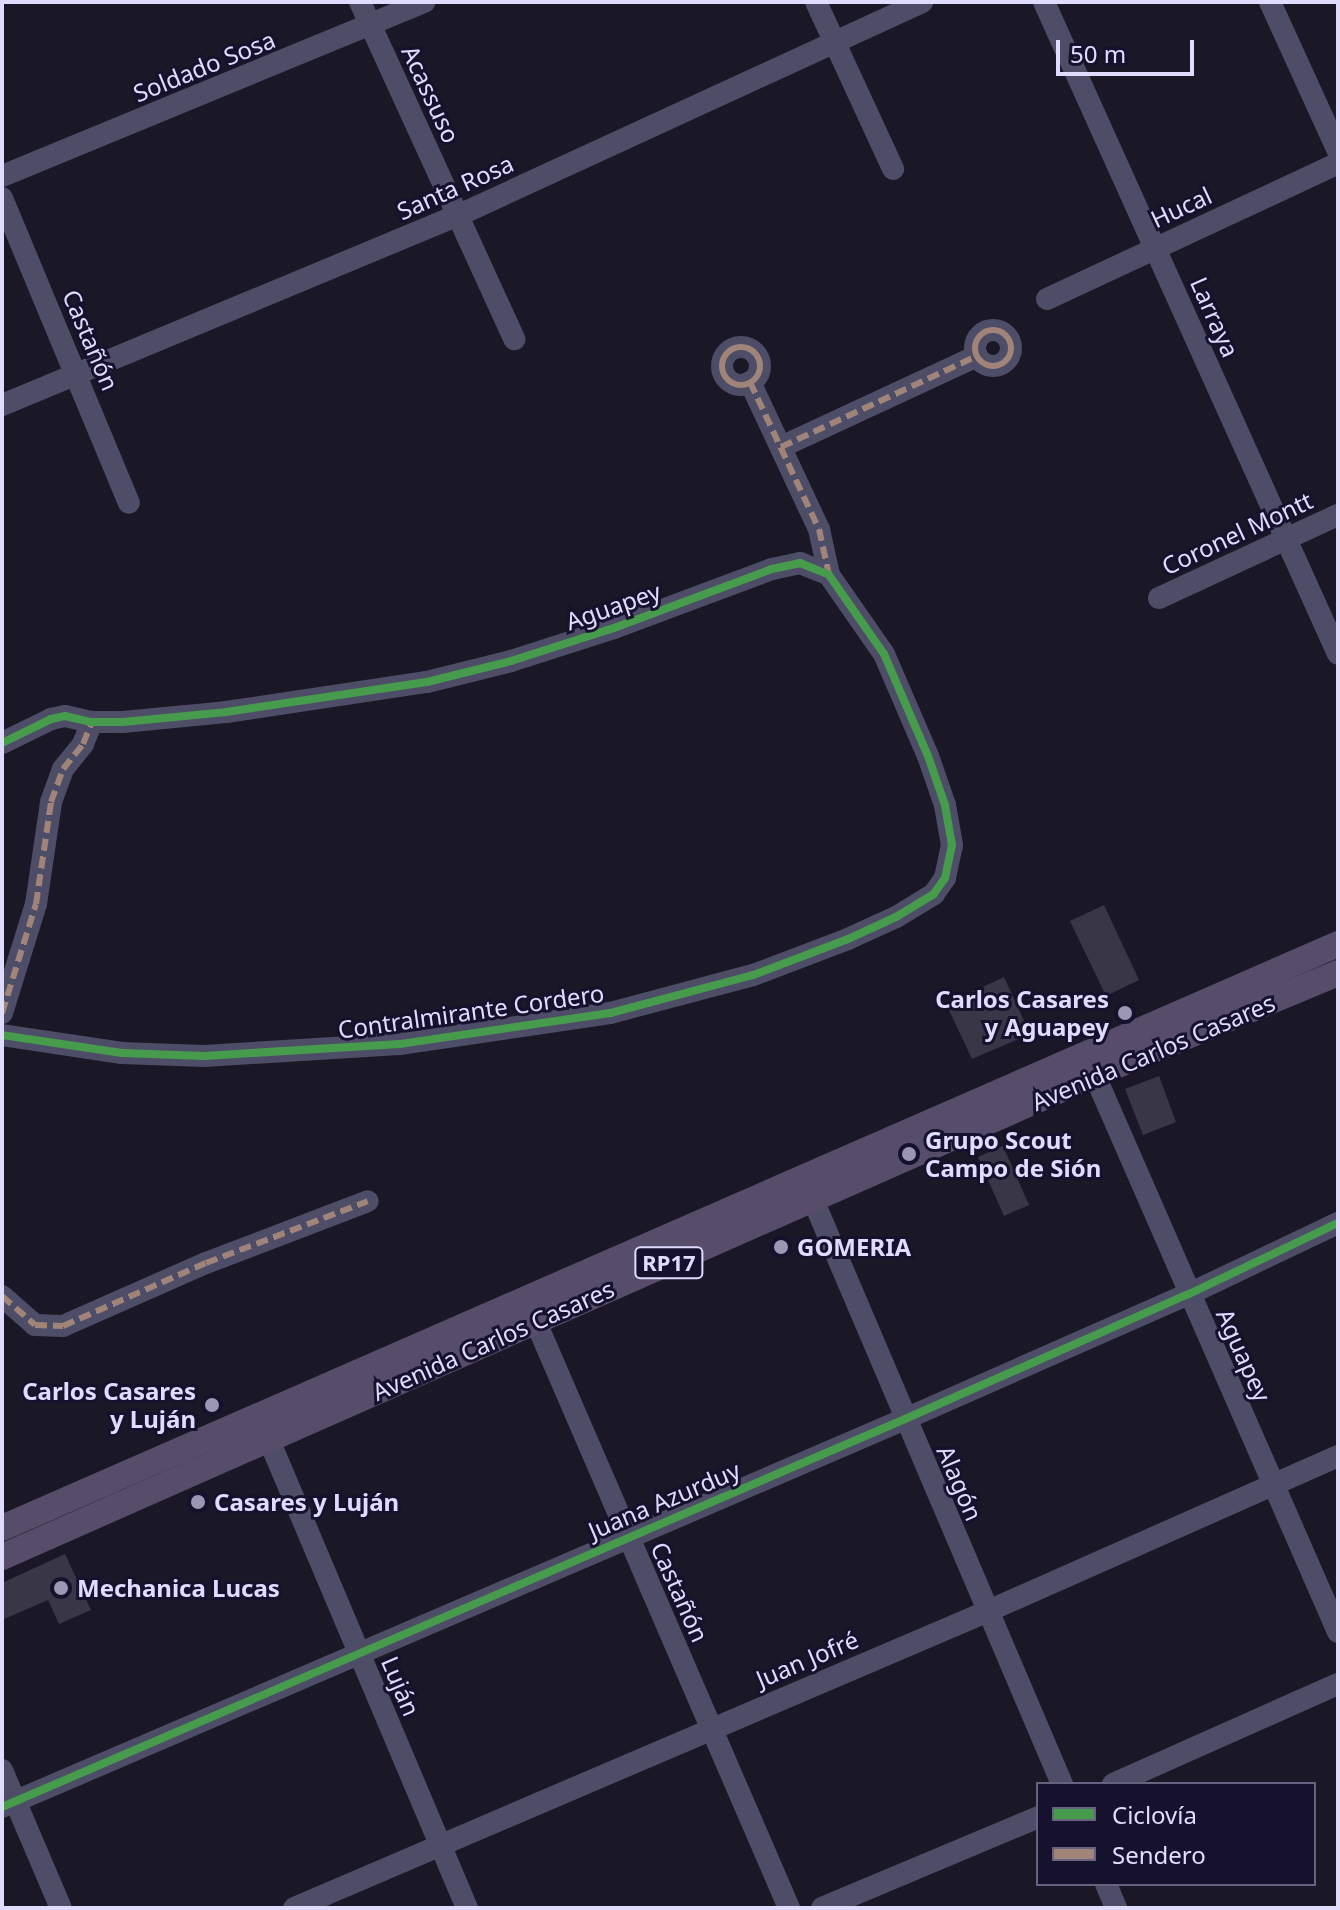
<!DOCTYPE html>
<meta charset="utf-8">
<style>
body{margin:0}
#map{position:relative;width:1340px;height:1910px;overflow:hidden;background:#1a1726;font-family:"Noto Sans",sans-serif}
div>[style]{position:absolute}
.building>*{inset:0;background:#393647}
.minor>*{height:22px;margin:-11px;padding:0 11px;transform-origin:11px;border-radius:11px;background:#4e4d67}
.minor>.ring{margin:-11px;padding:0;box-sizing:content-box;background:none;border:22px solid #4e4d67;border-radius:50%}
.major>*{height:26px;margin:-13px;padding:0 13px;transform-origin:13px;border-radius:13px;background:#574d6b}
.quiet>*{height:6px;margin-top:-3px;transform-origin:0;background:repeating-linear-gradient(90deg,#a18479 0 12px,transparent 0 18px)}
.quiet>.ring{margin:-3px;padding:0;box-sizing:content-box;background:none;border:6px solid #a18479;border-radius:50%}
.cycleway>*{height:8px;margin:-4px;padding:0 4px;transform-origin:4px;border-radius:4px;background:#469c4c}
.dots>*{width:22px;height:22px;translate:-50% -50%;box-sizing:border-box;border:4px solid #16112c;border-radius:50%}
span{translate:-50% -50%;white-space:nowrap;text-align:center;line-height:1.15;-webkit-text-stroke:6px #16112c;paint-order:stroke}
.shield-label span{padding:2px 6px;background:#16112c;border:2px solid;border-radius:6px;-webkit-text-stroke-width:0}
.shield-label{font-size:22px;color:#e0dcff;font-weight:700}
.street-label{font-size:24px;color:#e0dcff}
.poi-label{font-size:24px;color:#e0dcff;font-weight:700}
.right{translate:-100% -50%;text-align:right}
.left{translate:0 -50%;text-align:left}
.frame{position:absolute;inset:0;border:4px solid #e0dcff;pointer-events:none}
.legend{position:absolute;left:1036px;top:1782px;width:280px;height:104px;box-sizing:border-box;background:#16112c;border:2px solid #676280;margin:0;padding:10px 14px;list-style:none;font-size:24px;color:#e0dcff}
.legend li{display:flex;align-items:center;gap:16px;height:40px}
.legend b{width:40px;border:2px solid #676280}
.scale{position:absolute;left:1056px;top:40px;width:138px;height:36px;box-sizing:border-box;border:4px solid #e0dcff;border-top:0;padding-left:10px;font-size:24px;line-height:28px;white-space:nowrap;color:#e0dcff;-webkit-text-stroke:6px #16112c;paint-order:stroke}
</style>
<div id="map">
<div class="building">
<i style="clip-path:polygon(1104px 905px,1139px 980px,1106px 996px,1070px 921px)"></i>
<i style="clip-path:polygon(1004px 977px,1030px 1034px,972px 1059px,946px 1004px)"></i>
<i style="clip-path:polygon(1159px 1076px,1176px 1122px,1143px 1135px,1125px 1089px)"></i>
<i style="clip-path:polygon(1003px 1146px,1029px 1205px,1004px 1216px,978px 1157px)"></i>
<i style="clip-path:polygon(65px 1554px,91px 1610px,59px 1624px,48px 1600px,2px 1620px,2px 1583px)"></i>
</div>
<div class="minor">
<i style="left:360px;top:2px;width:371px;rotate:65.4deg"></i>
<i style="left:816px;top:2px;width:184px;rotate:65.2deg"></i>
<i style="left:1044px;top:2px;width:715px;rotate:65.73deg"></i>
<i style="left:1270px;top:2px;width:164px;rotate:65.5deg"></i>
<i style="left:2px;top:176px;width:457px;rotate:-22.4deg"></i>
<i style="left:2px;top:198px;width:330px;rotate:67.4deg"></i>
<i style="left:1047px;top:299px;width:321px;rotate:-25deg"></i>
<i class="ring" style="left:975px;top:330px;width:14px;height:14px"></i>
<i class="ring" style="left:722px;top:347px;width:16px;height:16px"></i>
<i style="left:750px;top:382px;width:162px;rotate:64.9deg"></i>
<i style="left:819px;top:529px;width:47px;rotate:77.7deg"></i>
<i style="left:2px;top:405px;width:495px;rotate:-22.6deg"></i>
<i style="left:459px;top:215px;width:510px;rotate:-24.7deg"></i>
<i style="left:781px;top:447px;width:216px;rotate:-24.9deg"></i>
<i style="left:1159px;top:598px;width:197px;rotate:-24.9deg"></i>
<i style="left:2px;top:743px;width:55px;rotate:-26.1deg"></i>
<i style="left:51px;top:719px;width:14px;rotate:-12deg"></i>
<i style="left:65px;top:716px;width:28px;rotate:13deg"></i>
<i style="left:92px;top:722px;width:31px"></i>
<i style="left:123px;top:722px;width:103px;rotate:-5.5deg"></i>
<i style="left:226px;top:712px;width:203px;rotate:-8.5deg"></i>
<i style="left:427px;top:682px;width:87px;rotate:-14deg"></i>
<i style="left:511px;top:661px;width:108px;rotate:-17.8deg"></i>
<i style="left:614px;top:628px;width:169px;rotate:-20.5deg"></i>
<i style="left:772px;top:569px;width:29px;rotate:-12deg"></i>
<i style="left:800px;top:563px;width:31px;rotate:22deg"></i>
<i style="left:829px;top:575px;width:96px;rotate:55.2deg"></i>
<i style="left:884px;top:654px;width:111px;rotate:66.7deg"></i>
<i style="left:928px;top:756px;width:52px;rotate:70.9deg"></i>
<i style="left:945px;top:805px;width:41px;rotate:80.1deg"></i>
<i style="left:952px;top:845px;width:34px;rotate:102deg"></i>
<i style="left:945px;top:878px;width:19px;rotate:125deg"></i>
<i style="left:934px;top:894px;width:44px;rotate:148.8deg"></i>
<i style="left:896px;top:917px;width:53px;rotate:155.4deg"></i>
<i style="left:848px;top:939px;width:102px;rotate:159.2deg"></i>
<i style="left:753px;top:975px;width:148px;rotate:165.1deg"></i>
<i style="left:610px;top:1013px;width:213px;rotate:171.6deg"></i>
<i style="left:399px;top:1044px;width:195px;rotate:176.5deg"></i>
<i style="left:204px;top:1056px;width:82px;rotate:-177.9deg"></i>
<i style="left:122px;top:1053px;width:121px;rotate:-171.5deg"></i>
<i style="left:2px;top:1013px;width:114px;rotate:-72.7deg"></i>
<i style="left:36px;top:904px;width:103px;rotate:-81.6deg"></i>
<i style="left:51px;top:802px;width:35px;rotate:-70deg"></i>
<i style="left:63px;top:769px;width:32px;rotate:-51deg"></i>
<i style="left:83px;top:744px;width:24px;rotate:-68deg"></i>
<i style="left:1089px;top:1062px;width:622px;rotate:66.4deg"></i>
<i style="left:814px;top:1202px;width:633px;rotate:66.92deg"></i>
<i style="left:2px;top:1296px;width:44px;rotate:41.3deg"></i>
<i style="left:35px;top:1325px;width:28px;rotate:2deg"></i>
<i style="left:63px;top:1326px;width:156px;rotate:-23.8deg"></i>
<i style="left:206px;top:1263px;width:173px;rotate:-20.9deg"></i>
<i style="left:529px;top:1306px;width:656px;rotate:66.64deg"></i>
<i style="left:269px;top:1440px;width:508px;rotate:67.07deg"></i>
<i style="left:2px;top:1770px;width:150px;rotate:66.9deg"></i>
<i style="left:1113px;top:1784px;width:246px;rotate:-24deg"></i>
<i style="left:2px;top:1807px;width:983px;rotate:-23.25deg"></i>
<i style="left:905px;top:1419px;width:310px;rotate:-23.8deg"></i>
<i style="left:1189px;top:1294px;width:165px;rotate:-25.5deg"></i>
<i style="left:1106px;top:1884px;width:26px;rotate:67deg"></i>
<i style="left:294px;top:1908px;width:753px;rotate:-23.16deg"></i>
<i style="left:986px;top:1612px;width:385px;rotate:-23.9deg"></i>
<i style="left:822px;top:1908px;width:234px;rotate:-22.8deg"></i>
</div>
<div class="major">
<i style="left:2px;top:1528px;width:1458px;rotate:-23.61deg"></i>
<i style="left:2px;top:1557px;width:1194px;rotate:-23.82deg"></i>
<i style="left:1094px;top:1075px;width:264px;rotate:-22.7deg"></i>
</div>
<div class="quiet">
<i class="ring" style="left:975px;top:330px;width:30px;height:30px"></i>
<i class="ring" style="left:722px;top:347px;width:32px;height:32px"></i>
<i style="left:750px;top:382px;width:162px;rotate:64.9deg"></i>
<i style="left:819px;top:529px;width:47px;rotate:77.7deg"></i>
<i style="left:781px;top:447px;width:216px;rotate:-24.9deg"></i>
<i style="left:2px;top:1013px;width:114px;rotate:-72.7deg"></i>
<i style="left:36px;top:904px;width:103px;rotate:-81.6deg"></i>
<i style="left:51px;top:802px;width:35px;rotate:-70deg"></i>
<i style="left:63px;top:769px;width:32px;rotate:-51deg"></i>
<i style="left:83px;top:744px;width:24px;rotate:-68deg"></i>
<i style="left:2px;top:1296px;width:44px;rotate:41.3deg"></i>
<i style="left:35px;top:1325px;width:28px;rotate:2deg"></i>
<i style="left:63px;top:1326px;width:156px;rotate:-23.8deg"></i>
<i style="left:206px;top:1263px;width:173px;rotate:-20.9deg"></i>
</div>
<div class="cycleway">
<i style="left:2px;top:743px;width:55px;rotate:-26.1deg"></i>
<i style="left:51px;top:719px;width:14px;rotate:-12deg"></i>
<i style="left:65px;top:716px;width:28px;rotate:13deg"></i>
<i style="left:92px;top:722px;width:31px"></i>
<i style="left:123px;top:722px;width:103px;rotate:-5.5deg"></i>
<i style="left:226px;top:712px;width:203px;rotate:-8.5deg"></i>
<i style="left:427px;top:682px;width:87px;rotate:-14deg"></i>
<i style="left:511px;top:661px;width:108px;rotate:-17.8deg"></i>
<i style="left:614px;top:628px;width:169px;rotate:-20.5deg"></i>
<i style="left:772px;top:569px;width:29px;rotate:-12deg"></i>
<i style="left:800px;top:563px;width:31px;rotate:22deg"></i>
<i style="left:829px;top:575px;width:96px;rotate:55.2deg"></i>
<i style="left:884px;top:654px;width:111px;rotate:66.7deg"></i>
<i style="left:928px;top:756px;width:52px;rotate:70.9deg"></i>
<i style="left:945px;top:805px;width:41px;rotate:80.1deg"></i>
<i style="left:952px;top:845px;width:34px;rotate:102deg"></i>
<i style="left:945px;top:878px;width:19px;rotate:125deg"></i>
<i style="left:934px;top:894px;width:44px;rotate:148.8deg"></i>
<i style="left:896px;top:917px;width:53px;rotate:155.4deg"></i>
<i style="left:848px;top:939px;width:102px;rotate:159.2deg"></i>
<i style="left:753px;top:975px;width:148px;rotate:165.1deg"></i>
<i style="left:610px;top:1013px;width:213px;rotate:171.6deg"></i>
<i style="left:399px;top:1044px;width:195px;rotate:176.5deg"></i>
<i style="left:204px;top:1056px;width:82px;rotate:-177.9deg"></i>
<i style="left:122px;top:1053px;width:121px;rotate:-171.5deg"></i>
<i style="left:2px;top:1807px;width:983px;rotate:-23.25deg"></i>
<i style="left:905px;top:1419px;width:310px;rotate:-23.8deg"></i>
<i style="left:1189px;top:1294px;width:165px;rotate:-25.5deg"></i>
</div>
<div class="dots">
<i style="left:1125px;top:1013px;background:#9b97b3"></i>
<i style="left:909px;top:1154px;background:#9b97b3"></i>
<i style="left:781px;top:1247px;background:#9b97b3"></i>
<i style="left:212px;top:1405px;background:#9b97b3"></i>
<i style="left:198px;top:1502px;background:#9b97b3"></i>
<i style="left:61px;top:1588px;background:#9b97b3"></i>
</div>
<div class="shield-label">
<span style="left:669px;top:1263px">RP17</span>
</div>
<div class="street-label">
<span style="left:204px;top:66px;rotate:-22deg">Soldado Sosa</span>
<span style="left:431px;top:94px;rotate:65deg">Acassuso</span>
<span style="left:455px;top:187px;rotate:-24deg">Santa Rosa</span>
<span style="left:1181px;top:207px;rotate:-25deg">Hucal</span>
<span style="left:1215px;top:317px;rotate:66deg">Larraya</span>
<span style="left:91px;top:340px;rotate:67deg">Castañón</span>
<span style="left:1237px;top:533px;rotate:-25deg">Coronel Montt</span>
<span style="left:613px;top:606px;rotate:-19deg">Aguapey</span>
<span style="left:471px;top:1011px;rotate:-8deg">Contralmirante Cordero</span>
<span style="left:1153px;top:1052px;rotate:-23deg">Avenida Carlos Casares</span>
<span style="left:493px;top:1340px;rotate:-24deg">Avenida Carlos Casares</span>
<span style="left:1244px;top:1355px;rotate:66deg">Aguapey</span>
<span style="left:960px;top:1483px;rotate:67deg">Alagón</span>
<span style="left:664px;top:1500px;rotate:-23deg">Juana Azurduy</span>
<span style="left:680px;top:1592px;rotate:66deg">Castañón</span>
<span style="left:807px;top:1659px;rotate:-23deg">Juan Jofré</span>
<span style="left:401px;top:1686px;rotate:67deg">Luján</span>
</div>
<div class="poi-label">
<span class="right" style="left:1109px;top:1013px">Carlos Casares<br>y Aguapey</span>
<span class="left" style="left:925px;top:1154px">Grupo Scout<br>Campo de Sión</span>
<span class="left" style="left:797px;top:1247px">GOMERIA</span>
<span class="right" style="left:196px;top:1405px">Carlos Casares<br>y Luján</span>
<span class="left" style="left:214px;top:1502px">Casares y Luján</span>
<span class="left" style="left:77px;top:1588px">Mechanica Lucas</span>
</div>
<div class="frame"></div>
<ul class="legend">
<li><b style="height:10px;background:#469c4c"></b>Ciclovía</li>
<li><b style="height:10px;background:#a18479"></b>Sendero</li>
</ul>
<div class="scale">50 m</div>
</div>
